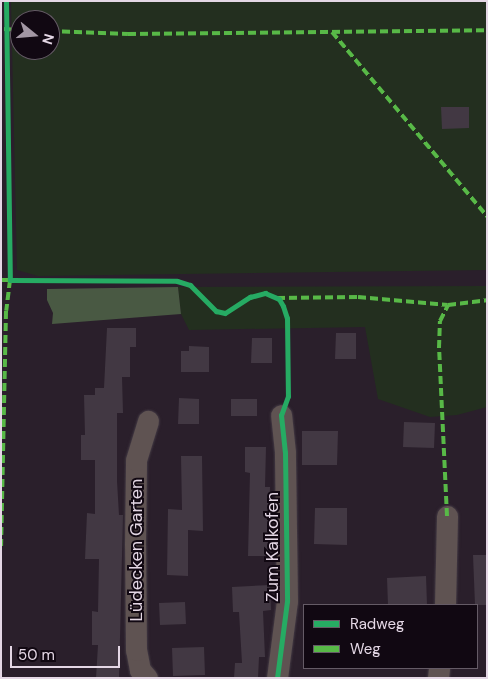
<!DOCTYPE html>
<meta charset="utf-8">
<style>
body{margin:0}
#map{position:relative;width:488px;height:679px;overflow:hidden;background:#2a1f2b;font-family:"DM Sans",sans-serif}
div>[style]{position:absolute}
.green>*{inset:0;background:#232f1f}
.forest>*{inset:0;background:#495943}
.building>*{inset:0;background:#423843}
.roads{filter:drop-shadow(0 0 1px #433a44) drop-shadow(0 0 1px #433a44)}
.minor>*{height:21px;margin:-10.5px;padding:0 10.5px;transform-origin:10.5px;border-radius:10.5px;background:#5f5352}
.quiet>*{height:4px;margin-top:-2px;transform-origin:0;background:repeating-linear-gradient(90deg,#58b947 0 8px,transparent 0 12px)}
.cycleway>*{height:5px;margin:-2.5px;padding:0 2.5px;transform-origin:2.5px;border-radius:2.5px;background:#26ab63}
span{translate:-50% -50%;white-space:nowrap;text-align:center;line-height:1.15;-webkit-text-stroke:4px #110812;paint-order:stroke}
.street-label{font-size:18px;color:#e4d7e5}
.frame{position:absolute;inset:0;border:2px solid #e4d7e5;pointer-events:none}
.legend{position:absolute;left:303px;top:604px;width:175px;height:65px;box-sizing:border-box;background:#110812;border:1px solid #655b66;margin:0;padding:6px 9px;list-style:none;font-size:15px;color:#e4d7e5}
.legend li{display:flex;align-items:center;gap:10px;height:25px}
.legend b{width:25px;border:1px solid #655b66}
.north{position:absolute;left:10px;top:10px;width:50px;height:50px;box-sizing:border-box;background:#110812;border:1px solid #655b66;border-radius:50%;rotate:107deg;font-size:14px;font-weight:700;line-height:20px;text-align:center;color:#e4d7e5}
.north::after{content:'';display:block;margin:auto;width:18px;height:22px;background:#a397a4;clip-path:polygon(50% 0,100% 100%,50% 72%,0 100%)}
.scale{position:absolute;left:10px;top:646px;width:110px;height:22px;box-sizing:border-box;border:2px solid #e4d7e5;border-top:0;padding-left:6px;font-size:15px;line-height:18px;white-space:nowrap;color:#e4d7e5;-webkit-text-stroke:4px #110812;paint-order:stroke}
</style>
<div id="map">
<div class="green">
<i style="clip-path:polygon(evenodd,11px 1px,487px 1px,487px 270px,38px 276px,17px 270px,11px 1px,20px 20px,50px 20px,50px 50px,20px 50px,20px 20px)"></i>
<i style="clip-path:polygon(487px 286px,487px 407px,457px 415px,430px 417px,378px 399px,365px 327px,189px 330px,181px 314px,178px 287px)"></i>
</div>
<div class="forest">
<i style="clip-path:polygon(178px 287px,181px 314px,52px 324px,53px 313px,47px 300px,47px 289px)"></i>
</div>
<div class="building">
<i style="clip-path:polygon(441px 107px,469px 107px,469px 128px,442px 129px)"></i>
<i style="clip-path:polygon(107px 328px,136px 328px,136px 347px,130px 347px,130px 377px,122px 377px,123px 413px,117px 413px,117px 481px,119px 515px,123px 515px,119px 678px,96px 678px,98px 645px,92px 645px,92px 611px,98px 612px,99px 559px,85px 559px,87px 513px,95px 514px,95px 460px,81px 460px,81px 435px,85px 435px,84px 395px,95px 395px,95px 388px,104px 388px)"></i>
<i style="clip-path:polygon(336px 333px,356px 333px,356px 359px,335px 359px)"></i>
<i style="clip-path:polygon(252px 338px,272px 338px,272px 363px,251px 363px)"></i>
<i style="clip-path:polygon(189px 346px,209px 347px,209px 372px,181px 372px,181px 351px,189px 351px)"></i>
<i style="clip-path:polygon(179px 398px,199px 399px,199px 424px,178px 424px)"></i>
<i style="clip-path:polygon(231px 399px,257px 399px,257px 416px,231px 416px)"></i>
<i style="clip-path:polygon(404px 422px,435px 423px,434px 448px,403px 447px)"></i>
<i style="clip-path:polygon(302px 431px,338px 431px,337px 465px,302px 465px)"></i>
<i style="clip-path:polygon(245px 447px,266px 447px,265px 487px,270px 487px,268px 556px,248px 556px,250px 473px,245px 472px)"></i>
<i style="clip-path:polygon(181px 456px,202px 456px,203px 531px,188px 530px,188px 576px,167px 575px,168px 509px,182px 510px)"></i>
<i style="clip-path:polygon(315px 508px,347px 508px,347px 545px,314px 544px)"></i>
<i style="clip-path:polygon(473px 555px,487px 555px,487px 605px,475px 605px)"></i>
<i style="clip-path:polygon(426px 576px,427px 605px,388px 605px,387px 578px)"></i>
<i style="clip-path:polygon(270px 585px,271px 610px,263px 611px,265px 657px,259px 657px,258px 678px,234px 678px,235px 663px,242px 663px,239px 612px,233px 612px,232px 587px)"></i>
<i style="clip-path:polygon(185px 602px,186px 624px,160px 625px,159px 603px)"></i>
<i style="clip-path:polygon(204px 647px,205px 675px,173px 676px,172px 648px)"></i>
</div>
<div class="roads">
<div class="minor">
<i style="left:445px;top:605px;width:89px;rotate:-88.7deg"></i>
<i style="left:147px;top:678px;width:11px;rotate:-131deg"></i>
<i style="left:140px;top:670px;width:20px;rotate:-101deg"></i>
<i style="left:136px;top:650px;width:105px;rotate:-90.5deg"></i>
<i style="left:135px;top:545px;width:85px;rotate:-89.3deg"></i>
<i style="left:136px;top:460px;width:41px;rotate:-72.9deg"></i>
<i style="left:277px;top:678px;width:78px;rotate:-82.6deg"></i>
<i style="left:287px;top:601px;width:149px;rotate:-90.8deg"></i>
<i style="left:285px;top:452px;width:37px;rotate:-96deg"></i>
<i style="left:438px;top:678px;width:10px;rotate:-84deg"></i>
</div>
</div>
<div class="quiet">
<i style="left:4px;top:29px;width:16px;rotate:4deg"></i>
<i style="left:50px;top:31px;width:78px;rotate:2.2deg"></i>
<i style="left:128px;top:34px;width:359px;rotate:-0.6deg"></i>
<i style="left:332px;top:32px;width:241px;rotate:49.9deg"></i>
<i style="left:1px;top:280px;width:9px"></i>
<i style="left:10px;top:280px;width:31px;rotate:97deg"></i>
<i style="left:6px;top:311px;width:235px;rotate:91.2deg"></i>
<i style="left:277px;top:298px;width:81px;rotate:-0.7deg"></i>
<i style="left:358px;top:297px;width:90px;rotate:5.1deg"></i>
<i style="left:448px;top:305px;width:39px;rotate:-7deg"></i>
<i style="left:447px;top:516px;width:168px;rotate:-92.7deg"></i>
<i style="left:439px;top:348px;width:27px;rotate:-88deg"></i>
<i style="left:440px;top:321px;width:18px;rotate:-63deg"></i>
</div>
<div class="cycleway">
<i style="left:6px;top:1px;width:279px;rotate:89.2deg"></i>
<i style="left:10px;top:280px;width:167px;rotate:0.3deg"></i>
<i style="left:177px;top:281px;width:14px;rotate:17deg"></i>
<i style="left:190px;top:285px;width:37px;rotate:45deg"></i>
<i style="left:216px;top:311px;width:9px;rotate:13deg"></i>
<i style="left:225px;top:313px;width:30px;rotate:-33deg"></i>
<i style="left:250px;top:297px;width:16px;rotate:-15deg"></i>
<i style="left:265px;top:293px;width:15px;rotate:23deg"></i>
<i style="left:279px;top:299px;width:8px;rotate:60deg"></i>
<i style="left:283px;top:306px;width:13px;rotate:72deg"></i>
<i style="left:287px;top:318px;width:78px;rotate:89.3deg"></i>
<i style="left:288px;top:396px;width:20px;rotate:110deg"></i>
<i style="left:281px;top:415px;width:37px;rotate:84deg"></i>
<i style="left:285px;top:452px;width:149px;rotate:89.2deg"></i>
<i style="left:287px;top:601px;width:78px;rotate:97.4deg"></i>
</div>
<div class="street-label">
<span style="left:272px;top:547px;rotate:-90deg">Zum Kalkofen</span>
<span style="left:136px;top:550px;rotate:-90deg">Lüdecken Garten</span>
</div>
<div class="frame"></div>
<ul class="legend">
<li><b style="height:6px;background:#26ab63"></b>Radweg</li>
<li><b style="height:6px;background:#58b947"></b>Weg</li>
</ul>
<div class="north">N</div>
<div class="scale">50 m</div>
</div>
